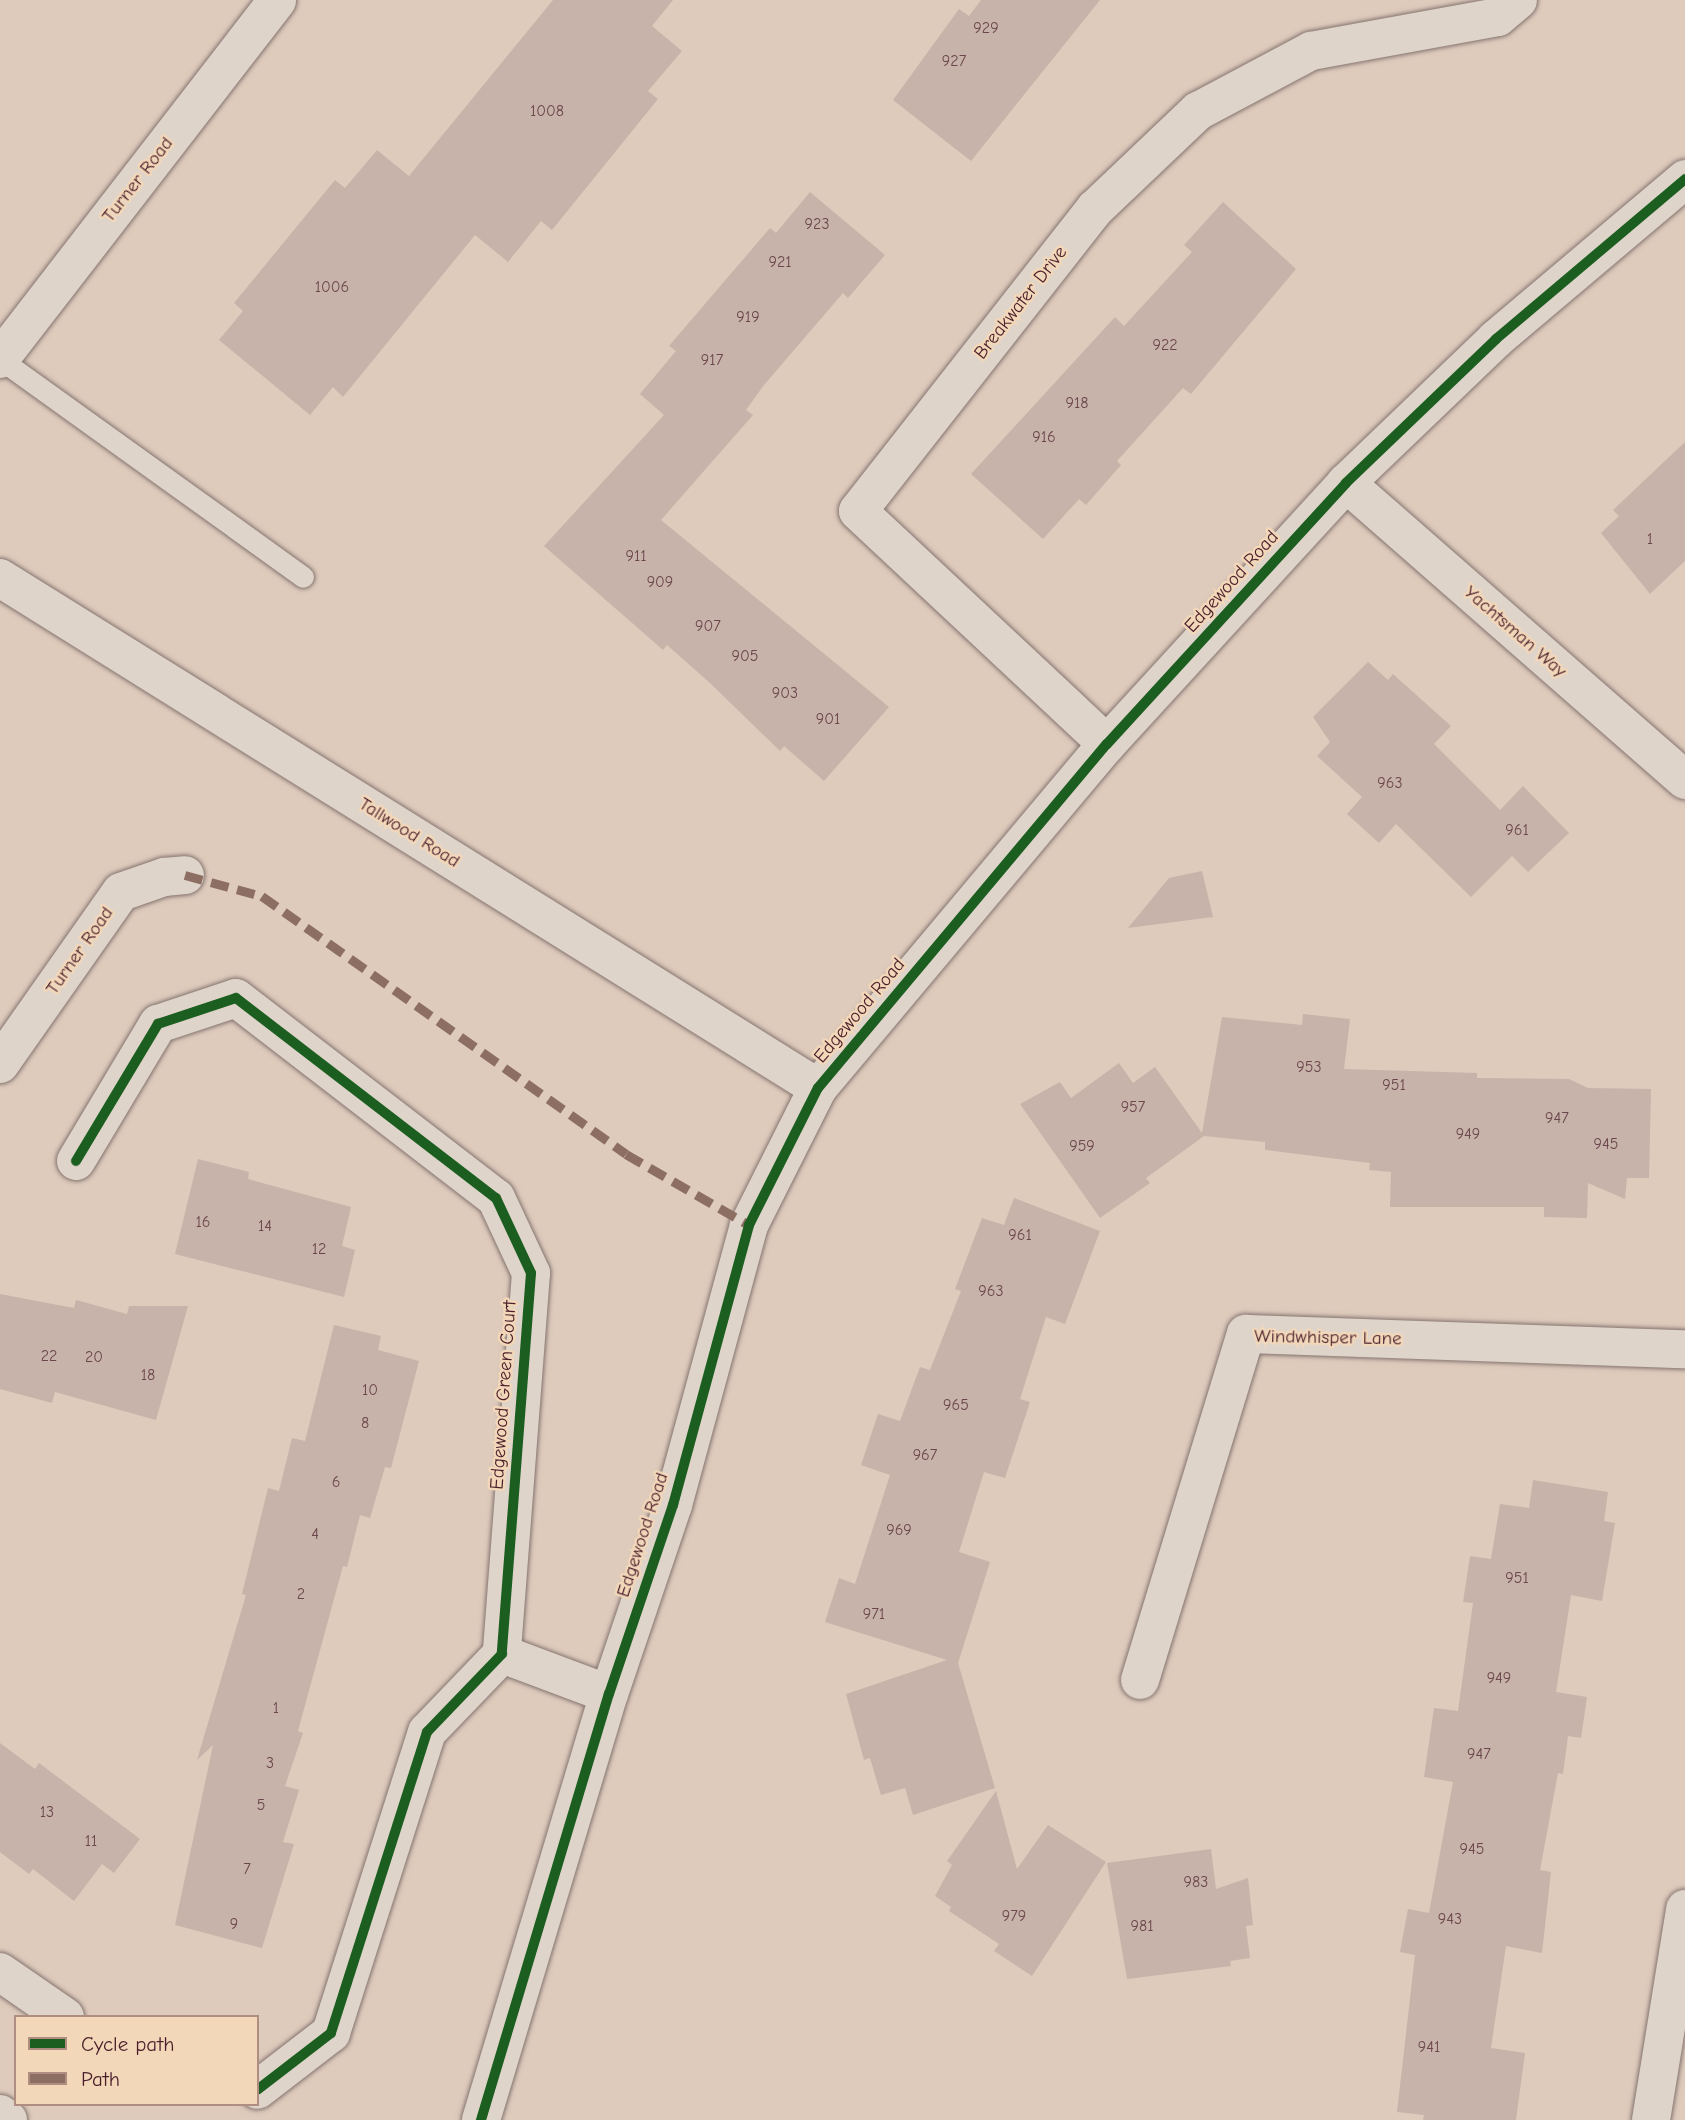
<!DOCTYPE html>
<style>
body{margin:0}
#map{position:relative;width:1685px;height:2120px;overflow:hidden;background:#decbbc;font-family:"Comic Neue",sans-serif}
div>[style]{position:absolute}
.building>*{inset:0;background:#c7b3a9}
.roads{filter:drop-shadow(0 0 2px #857470) drop-shadow(0 0 2px #857470)}
.service>*{height:21px;margin:-10.5px;padding:0 10.5px;transform-origin:10.5px;border-radius:10.5px;background:#dfd4ca}
.minor>*{height:38px;margin:-19px;padding:0 19px;transform-origin:19px;border-radius:19px;background:#dfd4ca}
.tertiary>*{height:38px;margin:-19px;padding:0 19px;transform-origin:19px;border-radius:19px;background:#dfd4ca}
.quiet>*{height:9px;margin-top:-4.5px;transform-origin:0;background:repeating-linear-gradient(90deg,#8d6e63 0 18px,transparent 0 27px)}
.cycleway>*{height:10px;margin:-5px;padding:0 5px;transform-origin:5px;border-radius:5px;background:#1b5e20}
span{translate:-50% -50%;white-space:nowrap;text-align:center;line-height:1.15;-webkit-text-stroke:5px #f2d7b9;paint-order:stroke}
.number-label{font-size:16px;color:#6b464c}
.number-label span{-webkit-text-stroke-width:0}
.street-label{font-size:19px;color:#4a1f2b}
.legend{position:absolute;left:14px;top:2015px;width:245px;height:91px;box-sizing:border-box;background:#f2d7b9;border:2px solid #af8d80;margin:0;padding:9px 12px;list-style:none;font-size:21px;color:#4a1f2b}
.legend li{display:flex;align-items:center;gap:14px;height:35px}
.legend b{width:35px;border:2px solid #af8d80}
</style>
<div id="map">
<div class="building">
<i style="clip-path:polygon(553px 0,673px 0,652px 26px,682px 51px,648px 91px,658px 99px,552px 230px,541px 221px,508px 262px,475px 235px,343px 397px,333px 387px,310px 415px,219px 340px,243px 311px,234px 303px,335px 180px,345px 188px,377px 150px,409px 176px)"></i>
<i style="clip-path:polygon(981px 0,1100px 0,971px 161px,893px 100px,959px 9px,969px 16px)"></i>
<i style="clip-path:polygon(810px 192px,885px 255px,848px 298px,843px 293px,764px 385px,746px 410px,753px 415px,661px 520px,889px 707px,824px 781px,784px 746px,780px 751px,710px 683px,667px 645px,663px 650px,544px 546px,664px 415px,640px 394px,676px 351px,669px 346px,770px 228px,776px 233px)"></i>
<i style="clip-path:polygon(1223px 202px,1296px 269px,1191px 394px,1183px 388px,1117px 461px,1121px 465px,1086px 505px,1079px 499px,1043px 539px,971px 474px,1115px 317px,1124px 326px,1192px 252px,1184px 245px)"></i>
<i style="clip-path:polygon(1685px 442px,1685px 561px,1650px 594px,1601px 533px,1619px 516px,1613px 510px)"></i>
<i style="clip-path:polygon(1368px 662px,1388px 680px,1393px 674px,1451px 726px,1434px 744px,1500px 810px,1523px 786px,1569px 833px,1528px 872px,1512px 856px,1471px 897px,1396px 824px,1379px 843px,1347px 814px,1362px 797px,1317px 756px,1330px 742px,1313px 717px)"></i>
<i style="clip-path:polygon(1202px 871px,1213px 917px,1128px 928px,1169px 878px)"></i>
<i style="clip-path:polygon(1303px 1014px,1350px 1019px,1344px 1069px,1477px 1073px,1477px 1078px,1569px 1079px,1588px 1088px,1651px 1089px,1649px 1178px,1627px 1178px,1625px 1199px,1588px 1183px,1587px 1218px,1544px 1217px,1544px 1207px,1390px 1207px,1391px 1172px,1369px 1170px,1370px 1163px,1265px 1150px,1265px 1142px,1204px 1136px,1146px 1178px,1150px 1183px,1100px 1218px,1020px 1104px,1060px 1082px,1071px 1098px,1119px 1063px,1133px 1083px,1155px 1067px,1202px 1133px,1222px 1017px,1302px 1025px)"></i>
<i style="clip-path:polygon(198px 1159px,249px 1172px,248px 1179px,351px 1207px,342px 1246px,355px 1250px,344px 1297px,175px 1254px)"></i>
<i style="clip-path:polygon(1014px 1198px,1100px 1231px,1065px 1324px,1046px 1317px,1020px 1399px,1030px 1402px,1005px 1478px,984px 1472px,959px 1552px,990px 1562px,958px 1663px,995px 1788px,913px 1815px,905px 1788px,881px 1795px,870px 1758px,864px 1760px,846px 1694px,947px 1660px,825px 1622px,839px 1578px,855px 1584px,890px 1475px,861px 1465px,878px 1414px,900px 1421px,920px 1367px,930px 1370px,961px 1291px,955px 1289px,982px 1218px,1004px 1225px)"></i>
<i style="clip-path:polygon(0 1294px,74px 1308px,76px 1300px,127px 1314px,129px 1306px,188px 1306px,156px 1420px,55px 1392px,52px 1403px,0 1389px)"></i>
<i style="clip-path:polygon(334px 1325px,381px 1336px,378px 1350px,419px 1361px,391px 1468px,385px 1467px,370px 1518px,360px 1515px,347px 1567px,343px 1566px,298px 1731px,303px 1733px,285px 1786px,299px 1790px,283px 1842px,294px 1844px,262px 1948px,175px 1925px,213px 1745px,197px 1760px,246px 1595px,242px 1594px,268px 1488px,279px 1491px,292px 1438px,305px 1441px)"></i>
<i style="clip-path:polygon(1533px 1480px,1608px 1492px,1604px 1521px,1615px 1523px,1602px 1601px,1571px 1595px,1556px 1692px,1587px 1697px,1581px 1738px,1568px 1736px,1563px 1774px,1558px 1773px,1540px 1870px,1551px 1872px,1542px 1953px,1506px 1946px,1491px 2048px,1525px 2053px,1516px 2120px,1423px 2120px,1424px 2115px,1397px 2112px,1415px 1955px,1400px 1952px,1408px 1909px,1429px 1913px,1453px 1782px,1424px 1777px,1434px 1708px,1458px 1711px,1473px 1603px,1463px 1602px,1470px 1556px,1491px 1559px,1500px 1504px,1529px 1508px)"></i>
<i style="clip-path:polygon(0 1743px,35px 1769px,39px 1763px,140px 1839px,114px 1873px,102px 1864px,74px 1901px,33px 1869px,29px 1874px,0 1852px)"></i>
<i style="clip-path:polygon(996px 1791px,1017px 1869px,1048px 1825px,1106px 1862px,1032px 1976px,994px 1951px,999px 1944px,949px 1911px,951px 1907px,935px 1896px,952px 1865px,947px 1861px)"></i>
<i style="clip-path:polygon(1211px 1849px,1216px 1889px,1248px 1878px,1253px 1925px,1246px 1926px,1250px 1958px,1230px 1961px,1231px 1966px,1127px 1979px,1107px 1863px)"></i>
</div>
<div class="roads">
<div class="service">
<i style="left:0;top:359px;width:373px;rotate:35.7deg"></i>
</div>
<div class="minor">
<i style="left:0;top:359px;width:453px;rotate:-52.3deg"></i>
<i style="left:1346px;top:483px;width:451px;rotate:41.2deg"></i>
<i style="left:0;top:578px;width:964px;rotate:31.94deg"></i>
<i style="left:1107px;top:744px;width:341px;rotate:-136.9deg"></i>
<i style="left:858px;top:511px;width:385px;rotate:-51.9deg"></i>
<i style="left:1096px;top:208px;width:141px;rotate:-43.6deg"></i>
<i style="left:1198px;top:111px;width:128px;rotate:-28deg"></i>
<i style="left:1311px;top:51px;width:190px;rotate:-10.3deg"></i>
<i style="left:1498px;top:17px;width:26px;rotate:-40deg"></i>
<i style="left:0;top:1064px;width:210px;rotate:-54.9deg"></i>
<i style="left:121px;top:892px;width:46px;rotate:-19.2deg"></i>
<i style="left:164px;top:877px;width:21px;rotate:-5deg"></i>
<i style="left:76px;top:1161px;width:160px;rotate:-59.1deg"></i>
<i style="left:158px;top:1024px;width:82px;rotate:-18.4deg"></i>
<i style="left:236px;top:998px;width:328px;rotate:37.6deg"></i>
<i style="left:496px;top:1198px;width:83px;rotate:65deg"></i>
<i style="left:531px;top:1273px;width:382px;rotate:94.4deg"></i>
<i style="left:502px;top:1654px;width:108px;rotate:133.9deg"></i>
<i style="left:427px;top:1732px;width:316px;rotate:107.7deg"></i>
<i style="left:331px;top:2033px;width:93px;rotate:142.4deg"></i>
<i style="left:502px;top:1654px;width:114px;rotate:20.5deg"></i>
<i style="left:1140px;top:1680px;width:362px;rotate:-73deg"></i>
<i style="left:1246px;top:1334px;width:439px;rotate:2deg"></i>
<i style="left:0;top:1972px;width:79px;rotate:34.7deg"></i>
<i style="left:0;top:2114px;width:10px;rotate:37deg"></i>
<i style="left:1651px;top:2120px;width:214px;rotate:-80.8deg"></i>
</div>
<div class="tertiary">
<i style="left:481px;top:2120px;width:445px;rotate:-73.3deg"></i>
<i style="left:609px;top:1694px;width:200px;rotate:-71.3deg"></i>
<i style="left:673px;top:1505px;width:290px;rotate:-74.8deg"></i>
<i style="left:749px;top:1225px;width:153px;rotate:-63.3deg"></i>
<i style="left:818px;top:1088px;width:449px;rotate:-50deg"></i>
<i style="left:1107px;top:744px;width:354px;rotate:-47.5deg"></i>
<i style="left:1346px;top:483px;width:208px;rotate:-43.8deg"></i>
<i style="left:1496px;top:339px;width:248px;rotate:-40.2deg"></i>
</div>
</div>
<div class="quiet">
<i style="left:185px;top:875px;width:80px;rotate:15.3deg"></i>
<i style="left:262px;top:896px;width:446px;rotate:35.3deg"></i>
<i style="left:626px;top:1154px;width:142px;rotate:30deg"></i>
</div>
<div class="cycleway">
<i style="left:76px;top:1161px;width:160px;rotate:-59.1deg"></i>
<i style="left:158px;top:1024px;width:82px;rotate:-18.4deg"></i>
<i style="left:236px;top:998px;width:328px;rotate:37.6deg"></i>
<i style="left:496px;top:1198px;width:83px;rotate:65deg"></i>
<i style="left:531px;top:1273px;width:382px;rotate:94.4deg"></i>
<i style="left:502px;top:1654px;width:108px;rotate:133.9deg"></i>
<i style="left:427px;top:1732px;width:316px;rotate:107.7deg"></i>
<i style="left:331px;top:2033px;width:93px;rotate:142.4deg"></i>
<i style="left:481px;top:2120px;width:445px;rotate:-73.3deg"></i>
<i style="left:609px;top:1694px;width:200px;rotate:-71.3deg"></i>
<i style="left:673px;top:1505px;width:290px;rotate:-74.8deg"></i>
<i style="left:749px;top:1225px;width:153px;rotate:-63.3deg"></i>
<i style="left:818px;top:1088px;width:449px;rotate:-50deg"></i>
<i style="left:1107px;top:744px;width:354px;rotate:-47.5deg"></i>
<i style="left:1346px;top:483px;width:208px;rotate:-43.8deg"></i>
<i style="left:1496px;top:339px;width:248px;rotate:-40.2deg"></i>
</div>
<div class="number-label">
<span style="left:986px;top:28px">929</span>
<span style="left:954px;top:61px">927</span>
<span style="left:547px;top:111px">1008</span>
<span style="left:817px;top:224px">923</span>
<span style="left:780px;top:262px">921</span>
<span style="left:332px;top:287px">1006</span>
<span style="left:748px;top:317px">919</span>
<span style="left:1165px;top:345px">922</span>
<span style="left:712px;top:360px">917</span>
<span style="left:1077px;top:403px">918</span>
<span style="left:1044px;top:437px">916</span>
<span style="left:1650px;top:539px">1</span>
<span style="left:636px;top:556px">911</span>
<span style="left:660px;top:582px">909</span>
<span style="left:708px;top:626px">907</span>
<span style="left:745px;top:656px">905</span>
<span style="left:785px;top:693px">903</span>
<span style="left:828px;top:719px">901</span>
<span style="left:1390px;top:783px">963</span>
<span style="left:1517px;top:830px">961</span>
<span style="left:1309px;top:1067px">953</span>
<span style="left:1394px;top:1085px">951</span>
<span style="left:1133px;top:1107px">957</span>
<span style="left:1557px;top:1118px">947</span>
<span style="left:1468px;top:1134px">949</span>
<span style="left:1606px;top:1144px">945</span>
<span style="left:1082px;top:1146px">959</span>
<span style="left:203px;top:1222px">16</span>
<span style="left:265px;top:1226px">14</span>
<span style="left:1020px;top:1235px">961</span>
<span style="left:319px;top:1249px">12</span>
<span style="left:991px;top:1291px">963</span>
<span style="left:49px;top:1356px">22</span>
<span style="left:94px;top:1357px">20</span>
<span style="left:148px;top:1375px">18</span>
<span style="left:370px;top:1390px">10</span>
<span style="left:956px;top:1405px">965</span>
<span style="left:365px;top:1423px">8</span>
<span style="left:925px;top:1455px">967</span>
<span style="left:336px;top:1482px">6</span>
<span style="left:899px;top:1530px">969</span>
<span style="left:315px;top:1534px">4</span>
<span style="left:1517px;top:1578px">951</span>
<span style="left:301px;top:1594px">2</span>
<span style="left:874px;top:1614px">971</span>
<span style="left:1499px;top:1678px">949</span>
<span style="left:276px;top:1708px">1</span>
<span style="left:1479px;top:1754px">947</span>
<span style="left:270px;top:1763px">3</span>
<span style="left:261px;top:1805px">5</span>
<span style="left:47px;top:1812px">13</span>
<span style="left:91px;top:1841px">11</span>
<span style="left:1472px;top:1849px">945</span>
<span style="left:247px;top:1869px">7</span>
<span style="left:1196px;top:1882px">983</span>
<span style="left:1014px;top:1916px">979</span>
<span style="left:1450px;top:1919px">943</span>
<span style="left:234px;top:1924px">9</span>
<span style="left:1142px;top:1926px">981</span>
<span style="left:1429px;top:2047px">941</span>
</div>
<div class="street-label">
<span style="left:138px;top:180px;rotate:-52deg">Turner Road</span>
<span style="left:1021px;top:303px;rotate:-52deg">Breakwater Drive</span>
<span style="left:1232px;top:582px;rotate:-48deg">Edgewood Road</span>
<span style="left:1515px;top:632px;rotate:41deg">Yachtsman Way</span>
<span style="left:409px;top:833px;rotate:32deg">Tallwood Road</span>
<span style="left:80px;top:951px;rotate:-55deg">Turner Road</span>
<span style="left:860px;top:1011px;rotate:-50deg">Edgewood Road</span>
<span style="left:1328px;top:1338px;rotate:1deg">Windwhisper Lane</span>
<span style="left:504px;top:1395px;rotate:-86deg">Edgewood Green Court</span>
<span style="left:643px;top:1535px;rotate:-72deg">Edgewood Road</span>
</div>
<ul class="legend">
<li><b style="height:9px;background:#1b5e20"></b>Cycle path</li>
<li><b style="height:9px;background:#8d6e63"></b>Path</li>
</ul>
</div>
